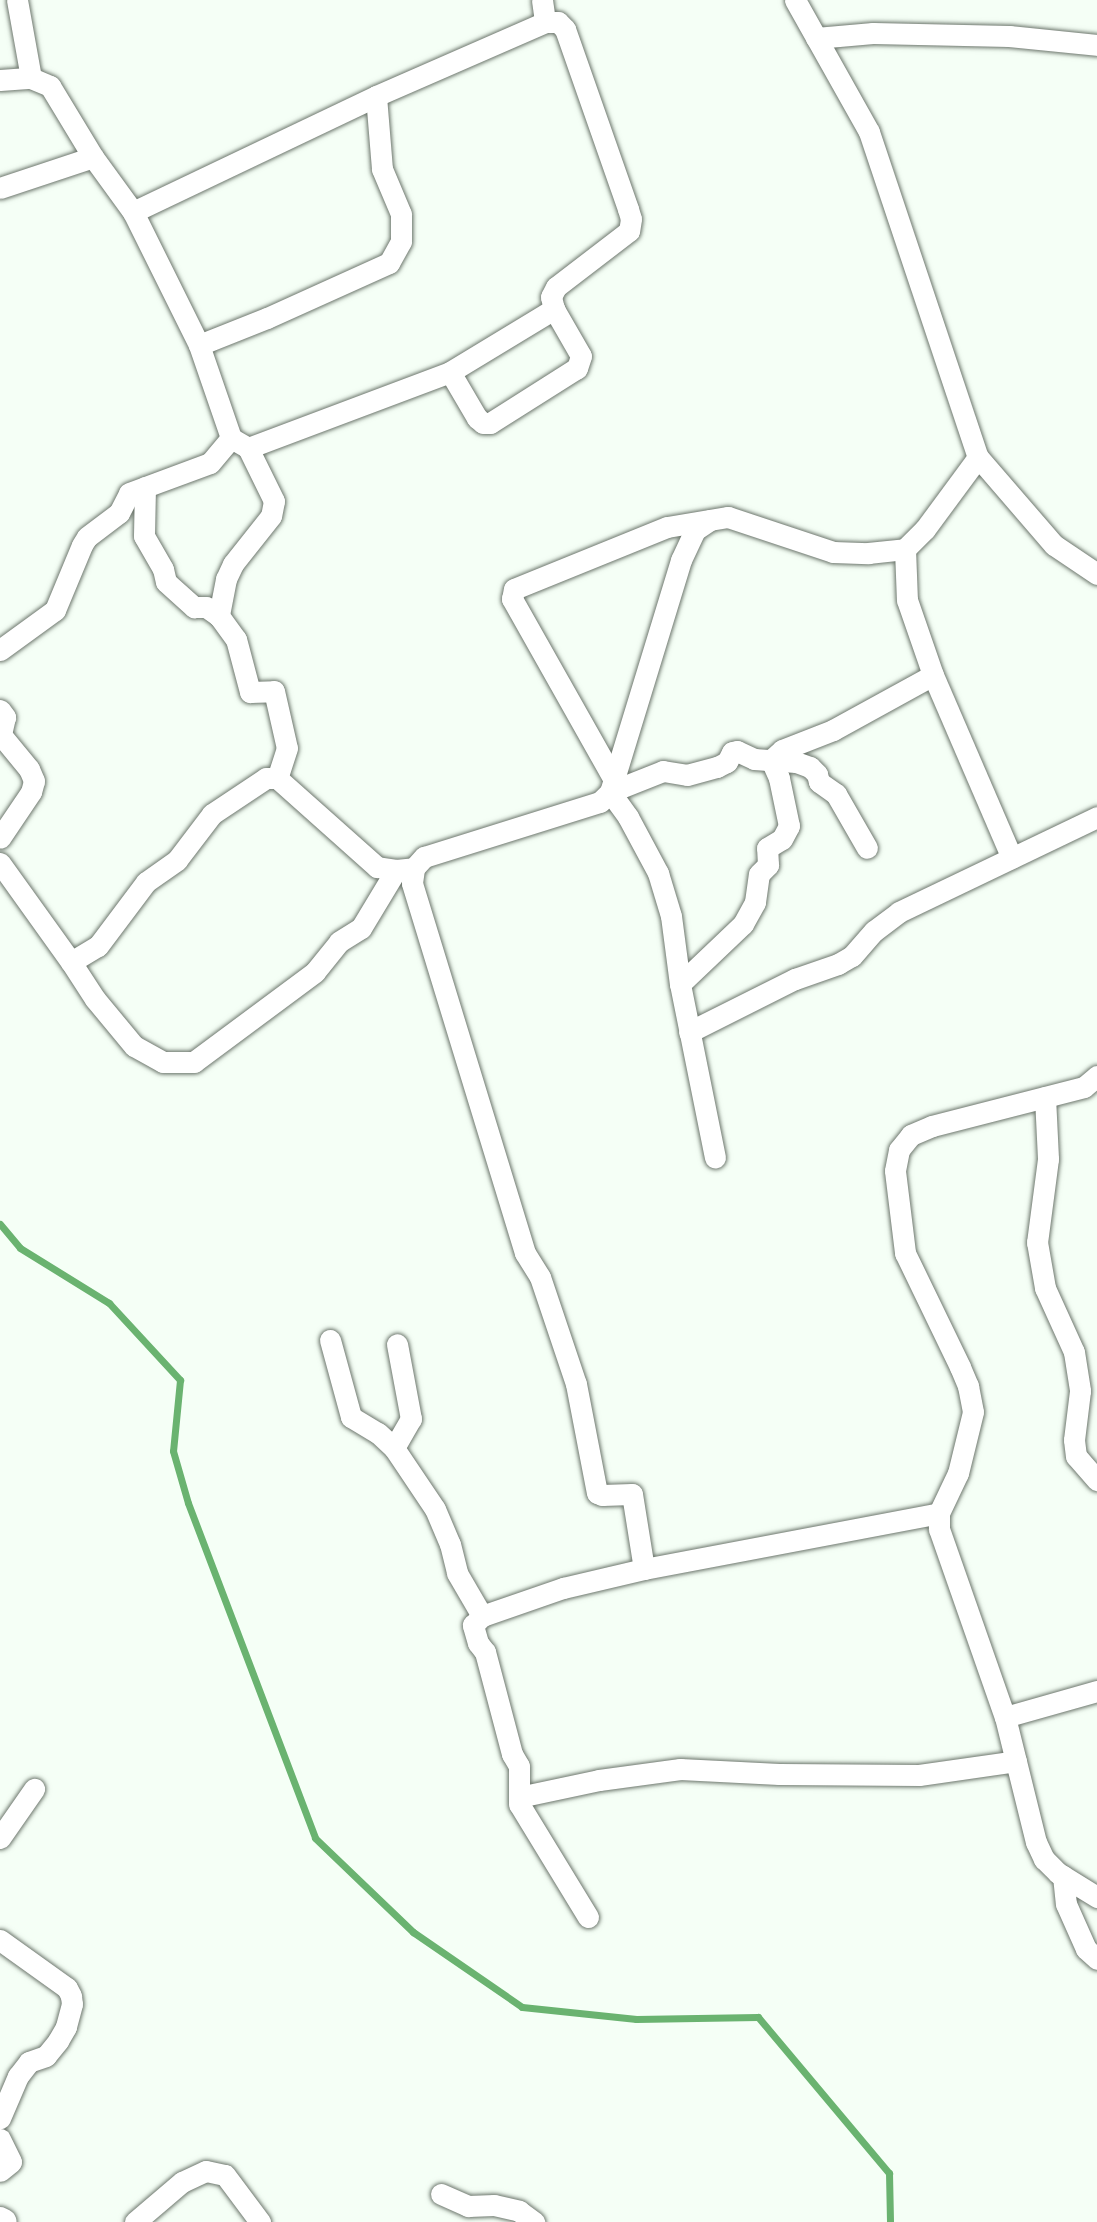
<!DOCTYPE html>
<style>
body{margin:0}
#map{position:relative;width:1097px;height:2222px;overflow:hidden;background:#f5fff6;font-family:Poppins,sans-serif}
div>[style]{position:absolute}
.stream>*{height:7px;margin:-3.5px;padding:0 3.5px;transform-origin:3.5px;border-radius:3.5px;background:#6ab370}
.roads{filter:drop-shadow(0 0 2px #6d776d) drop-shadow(0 0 2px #6d776d)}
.minor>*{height:21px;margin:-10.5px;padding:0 10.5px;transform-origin:10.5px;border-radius:10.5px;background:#fff}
.tertiary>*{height:26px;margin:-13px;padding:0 13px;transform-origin:13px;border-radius:13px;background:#fff}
span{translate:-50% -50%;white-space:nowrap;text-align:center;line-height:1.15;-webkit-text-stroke:5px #fff;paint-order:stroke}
</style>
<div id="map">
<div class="stream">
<i style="left:0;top:1224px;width:31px;rotate:50deg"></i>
<i style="left:20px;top:1248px;width:105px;rotate:31.7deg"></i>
<i style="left:109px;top:1303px;width:105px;rotate:47.3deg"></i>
<i style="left:180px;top:1380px;width:71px;rotate:95.6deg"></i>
<i style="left:173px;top:1451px;width:54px;rotate:73.9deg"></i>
<i style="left:188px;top:1503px;width:358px;rotate:69.2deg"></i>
<i style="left:315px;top:1838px;width:136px;rotate:43.8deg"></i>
<i style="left:413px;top:1932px;width:132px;rotate:34.5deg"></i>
<i style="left:522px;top:2007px;width:115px;rotate:6deg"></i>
<i style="left:636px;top:2019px;width:122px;rotate:-0.9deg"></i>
<i style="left:758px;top:2017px;width:204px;rotate:50deg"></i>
<i style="left:889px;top:2173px;width:49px;rotate:88.8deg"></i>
</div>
<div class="roads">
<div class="minor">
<i style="left:17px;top:0;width:79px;rotate:79.8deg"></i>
<i style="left:542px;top:0;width:22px;rotate:82deg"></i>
<i style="left:795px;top:0;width:151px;rotate:60.7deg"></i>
<i style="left:869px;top:132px;width:343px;rotate:71.5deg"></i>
<i style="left:978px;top:457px;width:116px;rotate:49.2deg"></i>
<i style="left:1054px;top:545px;width:52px;rotate:34deg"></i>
<i style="left:816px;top:38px;width:57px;rotate:-5deg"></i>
<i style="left:873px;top:33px;width:136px;rotate:1.3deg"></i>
<i style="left:1009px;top:36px;width:88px;rotate:5.8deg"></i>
<i style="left:0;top:80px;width:31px;rotate:-4deg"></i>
<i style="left:31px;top:78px;width:21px;rotate:23deg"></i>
<i style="left:50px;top:86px;width:83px;rotate:58.8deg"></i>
<i style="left:93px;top:157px;width:68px;rotate:54deg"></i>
<i style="left:133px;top:212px;width:148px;rotate:63.6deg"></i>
<i style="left:199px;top:345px;width:98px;rotate:71deg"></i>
<i style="left:231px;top:438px;width:20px;rotate:30deg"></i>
<i style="left:248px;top:448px;width:59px;rotate:63.9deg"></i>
<i style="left:274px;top:501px;width:15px;rotate:101deg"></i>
<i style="left:271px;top:516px;width:61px;rotate:128.4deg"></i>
<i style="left:233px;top:564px;width:17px;rotate:115deg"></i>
<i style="left:226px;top:579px;width:38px;rotate:101deg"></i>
<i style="left:0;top:188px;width:98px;rotate:-18.4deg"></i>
<i style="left:133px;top:212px;width:269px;rotate:-25.5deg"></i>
<i style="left:376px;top:96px;width:184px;rotate:-23.6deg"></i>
<i style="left:545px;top:22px;width:13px"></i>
<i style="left:558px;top:22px;width:10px;rotate:45deg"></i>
<i style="left:565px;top:29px;width:191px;rotate:70.7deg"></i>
<i style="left:628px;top:209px;width:10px;rotate:73deg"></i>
<i style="left:631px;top:219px;width:12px;rotate:99deg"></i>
<i style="left:629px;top:231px;width:92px;rotate:142.5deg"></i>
<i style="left:556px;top:287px;width:11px;rotate:117deg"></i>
<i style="left:551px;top:297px;width:12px;rotate:76deg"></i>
<i style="left:554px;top:309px;width:54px;rotate:60.1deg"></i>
<i style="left:581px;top:356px;width:13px;rotate:108deg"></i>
<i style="left:577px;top:368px;width:103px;rotate:147.7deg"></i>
<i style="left:490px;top:423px;width:7px;rotate:180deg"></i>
<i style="left:483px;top:423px;width:8px;rotate:-140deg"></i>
<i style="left:477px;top:418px;width:53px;rotate:-120.4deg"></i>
<i style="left:199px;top:345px;width:73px;rotate:-21.7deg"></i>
<i style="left:267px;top:318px;width:134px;rotate:-24.3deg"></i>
<i style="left:389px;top:263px;width:25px;rotate:-61deg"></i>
<i style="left:401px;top:241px;width:27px;rotate:-90deg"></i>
<i style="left:401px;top:214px;width:49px;rotate:-112.9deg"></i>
<i style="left:382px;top:169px;width:73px;rotate:-94.7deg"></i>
<i style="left:248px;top:448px;width:216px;rotate:-20.6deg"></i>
<i style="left:450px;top:372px;width:122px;rotate:-31.2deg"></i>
<i style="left:145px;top:487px;width:49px;rotate:91.2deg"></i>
<i style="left:144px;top:536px;width:38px;rotate:60deg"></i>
<i style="left:163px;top:569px;width:13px;rotate:77deg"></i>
<i style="left:166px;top:582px;width:38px;rotate:42deg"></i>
<i style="left:194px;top:607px;width:12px"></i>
<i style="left:206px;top:607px;width:16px;rotate:35deg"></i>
<i style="left:219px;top:616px;width:29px;rotate:54deg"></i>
<i style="left:236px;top:639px;width:55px;rotate:75.2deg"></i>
<i style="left:250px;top:692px;width:24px;rotate:-2deg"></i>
<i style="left:274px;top:691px;width:58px;rotate:77.2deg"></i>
<i style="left:287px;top:748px;width:32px;rotate:108deg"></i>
<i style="left:710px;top:520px;width:18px;rotate:146deg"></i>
<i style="left:695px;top:530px;width:33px;rotate:115deg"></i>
<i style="left:681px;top:560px;width:243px;rotate:107deg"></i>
<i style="left:610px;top:792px;width:31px;rotate:54deg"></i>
<i style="left:628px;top:817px;width:64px;rotate:61.8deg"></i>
<i style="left:658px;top:873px;width:45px;rotate:73.2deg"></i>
<i style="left:671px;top:916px;width:69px;rotate:82.5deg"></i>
<i style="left:680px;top:984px;width:177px;rotate:78.6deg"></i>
<i style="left:905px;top:549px;width:51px;rotate:87.8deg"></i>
<i style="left:907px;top:600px;width:79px;rotate:70.9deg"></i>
<i style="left:933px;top:675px;width:199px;rotate:66.7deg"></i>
<i style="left:0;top:650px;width:68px;rotate:-36deg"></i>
<i style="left:55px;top:610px;width:70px;rotate:-67.4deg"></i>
<i style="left:82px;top:545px;width:9px;rotate:-58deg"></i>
<i style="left:87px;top:537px;width:40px;rotate:-37deg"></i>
<i style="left:119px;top:513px;width:22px;rotate:-63deg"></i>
<i style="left:129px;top:493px;width:86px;rotate:-20.3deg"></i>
<i style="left:210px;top:463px;width:33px;rotate:-50deg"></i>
<i style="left:0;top:710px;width:9px;rotate:54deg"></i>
<i style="left:5px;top:717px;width:18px;rotate:103deg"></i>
<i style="left:1px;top:735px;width:44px;rotate:50.5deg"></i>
<i style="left:29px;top:769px;width:13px;rotate:67deg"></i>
<i style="left:34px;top:781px;width:11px;rotate:105deg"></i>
<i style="left:31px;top:792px;width:55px;rotate:124deg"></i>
<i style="left:771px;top:760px;width:15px;rotate:-42deg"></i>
<i style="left:782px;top:750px;width:55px;rotate:-21.4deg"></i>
<i style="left:833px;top:730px;width:114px;rotate:-28.8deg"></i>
<i style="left:613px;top:778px;width:206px;rotate:-119.4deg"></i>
<i style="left:512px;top:599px;width:10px;rotate:-79deg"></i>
<i style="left:514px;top:589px;width:165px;rotate:-22.1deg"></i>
<i style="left:667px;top:527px;width:62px;rotate:-9.3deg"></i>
<i style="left:728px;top:517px;width:111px;rotate:18.4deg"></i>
<i style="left:833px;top:552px;width:35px;rotate:2deg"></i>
<i style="left:868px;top:553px;width:37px;rotate:-6deg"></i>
<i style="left:905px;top:549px;width:28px;rotate:-45deg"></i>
<i style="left:925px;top:529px;width:89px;rotate:-53.6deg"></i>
<i style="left:0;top:863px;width:122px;rotate:54.4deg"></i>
<i style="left:396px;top:870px;width:68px;rotate:121.1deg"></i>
<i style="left:361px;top:928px;width:26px;rotate:148deg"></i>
<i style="left:339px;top:942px;width:38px;rotate:129deg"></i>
<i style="left:315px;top:972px;width:151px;rotate:143.4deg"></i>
<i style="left:194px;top:1062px;width:31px;rotate:180deg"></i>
<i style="left:163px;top:1062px;width:33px;rotate:-151deg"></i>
<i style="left:134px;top:1046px;width:61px;rotate:-129.7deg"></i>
<i style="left:95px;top:999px;width:44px;rotate:-123deg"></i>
<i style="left:71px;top:962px;width:31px;rotate:-31deg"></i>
<i style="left:98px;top:946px;width:80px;rotate:-53.1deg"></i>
<i style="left:146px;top:882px;width:38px;rotate:-35deg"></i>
<i style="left:177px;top:860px;width:58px;rotate:-52.7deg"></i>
<i style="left:212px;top:814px;width:65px;rotate:-33.7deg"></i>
<i style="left:266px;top:778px;width:11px"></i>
<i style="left:277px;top:778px;width:134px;rotate:41.7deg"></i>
<i style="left:377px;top:867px;width:19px;rotate:9deg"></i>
<i style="left:396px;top:870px;width:18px;rotate:-6deg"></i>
<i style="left:680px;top:984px;width:87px;rotate:-43.6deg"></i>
<i style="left:743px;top:924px;width:25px;rotate:-61deg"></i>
<i style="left:755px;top:902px;width:28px;rotate:-82deg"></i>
<i style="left:759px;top:874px;width:13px;rotate:-45deg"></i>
<i style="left:768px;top:865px;width:17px;rotate:-93deg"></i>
<i style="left:767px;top:848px;width:17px;rotate:-31deg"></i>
<i style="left:782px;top:839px;width:15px;rotate:-62deg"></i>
<i style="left:789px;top:826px;width:49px;rotate:-101.8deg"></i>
<i style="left:779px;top:778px;width:20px;rotate:-114deg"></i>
<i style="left:689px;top:1032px;width:119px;rotate:-26.6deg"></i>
<i style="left:795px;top:979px;width:46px;rotate:-19.2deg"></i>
<i style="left:838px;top:964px;width:16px;rotate:-30deg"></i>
<i style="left:852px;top:956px;width:33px;rotate:-49deg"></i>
<i style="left:874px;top:931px;width:31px;rotate:-37deg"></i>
<i style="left:899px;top:912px;width:220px;rotate:-25.6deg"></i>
<i style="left:1097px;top:1076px;width:17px;rotate:140deg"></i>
<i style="left:1084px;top:1087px;width:157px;rotate:165.6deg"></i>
<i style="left:932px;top:1126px;width:23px;rotate:157deg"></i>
<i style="left:911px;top:1135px;width:19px;rotate:129deg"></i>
<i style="left:899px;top:1150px;width:21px;rotate:101deg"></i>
<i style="left:895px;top:1171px;width:83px;rotate:83deg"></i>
<i style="left:905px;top:1253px;width:127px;rotate:64.2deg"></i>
<i style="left:960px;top:1367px;width:21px;rotate:67deg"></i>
<i style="left:968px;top:1386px;width:26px;rotate:79deg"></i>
<i style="left:973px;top:1412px;width:63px;rotate:103.8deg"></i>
<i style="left:958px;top:1473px;width:44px;rotate:115.4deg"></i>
<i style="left:939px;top:1513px;width:16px;rotate:90deg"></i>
<i style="left:939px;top:1529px;width:199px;rotate:70.7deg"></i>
<i style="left:1005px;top:1717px;width:129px;rotate:76.1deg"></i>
<i style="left:1036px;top:1842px;width:19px;rotate:65deg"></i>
<i style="left:1044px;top:1859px;width:20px;rotate:45deg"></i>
<i style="left:1058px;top:1873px;width:46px;rotate:31.6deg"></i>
<i style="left:1045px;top:1097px;width:62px;rotate:87.2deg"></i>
<i style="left:1048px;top:1159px;width:84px;rotate:97.5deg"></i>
<i style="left:1037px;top:1242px;width:47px;rotate:80.1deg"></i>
<i style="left:1045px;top:1288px;width:70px;rotate:65.6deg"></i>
<i style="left:1074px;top:1352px;width:39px;rotate:81deg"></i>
<i style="left:1080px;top:1391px;width:49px;rotate:97deg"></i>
<i style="left:1074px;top:1440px;width:16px;rotate:83deg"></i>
<i style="left:1076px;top:1456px;width:32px;rotate:49deg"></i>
<i style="left:330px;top:1340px;width:80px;rotate:74.7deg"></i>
<i style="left:351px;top:1417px;width:31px;rotate:31deg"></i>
<i style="left:378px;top:1433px;width:22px;rotate:43deg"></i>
<i style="left:394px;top:1448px;width:73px;rotate:56.1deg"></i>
<i style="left:435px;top:1509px;width:38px;rotate:67deg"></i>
<i style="left:450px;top:1544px;width:30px;rotate:76deg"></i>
<i style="left:457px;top:1573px;width:50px;rotate:59.8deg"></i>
<i style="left:394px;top:1448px;width:34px;rotate:-60deg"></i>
<i style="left:411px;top:1419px;width:76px;rotate:-100.6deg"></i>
<i style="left:644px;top:1569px;width:76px;rotate:-99.1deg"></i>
<i style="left:632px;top:1494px;width:30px;rotate:178deg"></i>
<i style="left:602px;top:1495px;width:5px;rotate:-158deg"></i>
<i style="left:597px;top:1493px;width:111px;rotate:-100.9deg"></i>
<i style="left:576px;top:1384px;width:113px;rotate:-108.6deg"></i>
<i style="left:540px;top:1277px;width:28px;rotate:-122deg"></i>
<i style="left:525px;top:1253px;width:387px;rotate:-107deg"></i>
<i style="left:412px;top:883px;width:15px;rotate:-82deg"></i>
<i style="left:414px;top:868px;width:15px;rotate:-48deg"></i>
<i style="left:424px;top:857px;width:184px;rotate:-17.4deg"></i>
<i style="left:600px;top:802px;width:14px;rotate:-45deg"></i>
<i style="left:610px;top:792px;width:57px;rotate:-21.6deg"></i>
<i style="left:663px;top:771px;width:24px;rotate:9deg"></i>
<i style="left:687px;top:775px;width:31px;rotate:-15deg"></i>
<i style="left:717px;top:767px;width:11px;rotate:-27deg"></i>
<i style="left:727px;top:762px;width:11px;rotate:-63deg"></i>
<i style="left:732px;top:752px;width:5px;rotate:-11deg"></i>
<i style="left:737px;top:751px;width:19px;rotate:25deg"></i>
<i style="left:754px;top:759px;width:42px;rotate:4.1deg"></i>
<i style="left:796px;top:762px;width:15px;rotate:20deg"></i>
<i style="left:810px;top:767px;width:10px;rotate:45deg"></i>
<i style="left:817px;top:774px;width:8px;rotate:76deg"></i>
<i style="left:819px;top:782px;width:21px;rotate:35deg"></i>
<i style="left:836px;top:794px;width:62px;rotate:60.1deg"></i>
<i style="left:1005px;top:1717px;width:96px;rotate:-15.8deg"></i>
<i style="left:519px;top:1797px;width:82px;rotate:-12deg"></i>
<i style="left:599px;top:1780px;width:82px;rotate:-7.7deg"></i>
<i style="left:680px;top:1769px;width:99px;rotate:2.9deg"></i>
<i style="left:779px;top:1774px;width:140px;rotate:0.4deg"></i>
<i style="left:919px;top:1775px;width:98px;rotate:-8.2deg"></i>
<i style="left:0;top:1838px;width:60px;rotate:-55.2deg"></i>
<i style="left:1063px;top:1876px;width:28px;rotate:84deg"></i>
<i style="left:1066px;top:1904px;width:49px;rotate:66deg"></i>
<i style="left:1086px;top:1949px;width:15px;rotate:42deg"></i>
<i style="left:588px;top:1917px;width:132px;rotate:-121.4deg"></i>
<i style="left:519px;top:1804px;width:38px;rotate:-90deg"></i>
<i style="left:519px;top:1766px;width:14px;rotate:-120deg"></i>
<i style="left:512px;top:1754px;width:106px;rotate:-104.8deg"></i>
<i style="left:485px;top:1652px;width:11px;rotate:-128deg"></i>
<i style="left:478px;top:1643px;width:19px;rotate:-106deg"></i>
<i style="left:473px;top:1625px;width:13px;rotate:-45deg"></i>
<i style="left:482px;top:1616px;width:86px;rotate:-19.1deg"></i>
<i style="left:563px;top:1588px;width:83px;rotate:-13.2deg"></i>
<i style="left:644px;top:1569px;width:300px;rotate:-10.7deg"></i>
<i style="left:0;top:1940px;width:82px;rotate:35.6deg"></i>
<i style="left:67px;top:1988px;width:9px;rotate:63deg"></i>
<i style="left:71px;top:1996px;width:8px;rotate:83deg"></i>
<i style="left:72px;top:2004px;width:24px;rotate:105deg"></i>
<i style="left:66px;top:2027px;width:16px;rotate:120deg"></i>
<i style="left:58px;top:2041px;width:19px;rotate:129deg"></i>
<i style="left:46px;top:2056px;width:18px;rotate:161deg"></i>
<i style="left:29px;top:2062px;width:18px;rotate:128deg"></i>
<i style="left:18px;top:2076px;width:46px;rotate:113.2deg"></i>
<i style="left:0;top:2139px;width:25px;rotate:64deg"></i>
<i style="left:11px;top:2162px;width:14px;rotate:141deg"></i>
<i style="left:441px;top:2194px;width:30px;rotate:24deg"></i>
<i style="left:468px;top:2206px;width:26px;rotate:-2deg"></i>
<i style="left:494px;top:2205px;width:26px;rotate:13deg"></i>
<i style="left:519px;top:2211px;width:19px;rotate:36deg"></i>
<i style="left:135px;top:2222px;width:62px;rotate:-40.4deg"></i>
<i style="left:182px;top:2182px;width:26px;rotate:-25deg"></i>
<i style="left:206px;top:2171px;width:19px;rotate:12deg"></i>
<i style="left:225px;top:2175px;width:59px;rotate:53.3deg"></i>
</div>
<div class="tertiary">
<i style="left:0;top:2220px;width:4px;rotate:27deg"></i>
</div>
</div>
</div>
